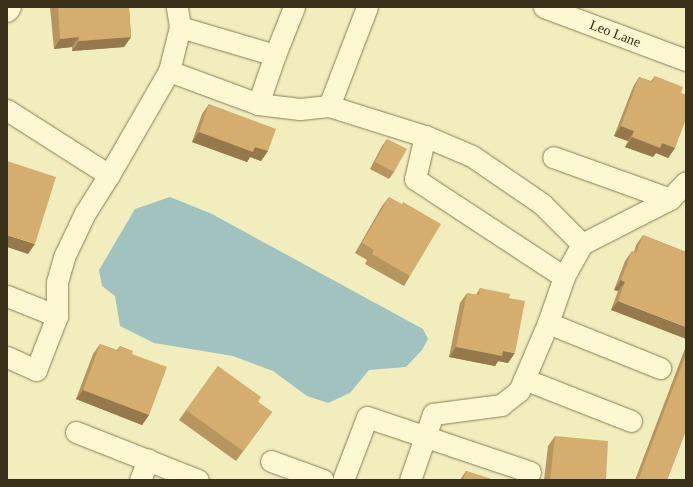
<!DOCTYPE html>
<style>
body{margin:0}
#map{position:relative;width:693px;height:487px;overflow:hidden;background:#f2edbd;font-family:"Times New Roman",serif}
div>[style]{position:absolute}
.water>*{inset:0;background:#a1c3c0}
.roads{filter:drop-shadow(0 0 1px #8c7d54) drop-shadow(0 0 1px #8c7d54)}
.minor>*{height:21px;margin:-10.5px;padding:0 10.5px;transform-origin:10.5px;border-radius:10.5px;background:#fcf8d1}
.wall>*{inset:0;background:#b7955f}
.shaded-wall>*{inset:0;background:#95794d}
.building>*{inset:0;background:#d5ad6e}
span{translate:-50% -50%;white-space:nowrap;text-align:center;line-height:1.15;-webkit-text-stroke:3px #f9f5cd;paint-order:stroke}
.street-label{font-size:14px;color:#39301a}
.frame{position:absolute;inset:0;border:8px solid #39301a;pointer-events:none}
</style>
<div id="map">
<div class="water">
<i style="clip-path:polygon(170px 197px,212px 214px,423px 329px,428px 339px,422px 350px,406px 367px,369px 370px,350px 393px,328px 403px,307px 396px,273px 371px,233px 356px,154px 343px,120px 326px,115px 296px,102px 286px,99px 270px,135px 209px)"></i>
</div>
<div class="roads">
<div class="minor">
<i style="left:544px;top:7px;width:152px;rotate:20.5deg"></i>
<i style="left:7px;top:11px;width:5px;rotate:-53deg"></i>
<i style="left:180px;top:27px;width:99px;rotate:16.4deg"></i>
<i style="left:275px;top:55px;width:52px;rotate:-68.4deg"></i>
<i style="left:169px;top:71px;width:95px;rotate:20.3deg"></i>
<i style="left:258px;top:104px;width:42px;rotate:6.8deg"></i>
<i style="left:300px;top:109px;width:29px;rotate:-6deg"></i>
<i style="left:329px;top:106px;width:106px;rotate:-69deg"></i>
<i style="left:258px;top:104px;width:52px;rotate:-70.9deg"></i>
<i style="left:329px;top:106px;width:101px;rotate:17.4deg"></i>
<i style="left:425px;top:136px;width:51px;rotate:23.1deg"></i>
<i style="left:472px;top:156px;width:85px;rotate:34.4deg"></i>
<i style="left:542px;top:204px;width:57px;rotate:45deg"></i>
<i style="left:582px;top:244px;width:99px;rotate:-27.1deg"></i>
<i style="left:670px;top:199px;width:124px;rotate:-160.3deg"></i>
<i style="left:7px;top:110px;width:121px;rotate:32.5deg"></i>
<i style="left:109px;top:175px;width:120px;rotate:-60deg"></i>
<i style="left:169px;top:71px;width:45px;rotate:-76deg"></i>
<i style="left:180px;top:27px;width:20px;rotate:-99deg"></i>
<i style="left:425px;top:136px;width:44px;rotate:103.1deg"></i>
<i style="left:415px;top:179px;width:178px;rotate:33.3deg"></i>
<i style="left:670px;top:199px;width:23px;rotate:-47deg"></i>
<i style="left:582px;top:244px;width:38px;rotate:119deg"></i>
<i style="left:564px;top:277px;width:49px;rotate:109.2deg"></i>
<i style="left:548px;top:323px;width:121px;rotate:21.9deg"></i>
<i style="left:7px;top:296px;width:54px;rotate:21.8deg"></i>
<i style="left:7px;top:357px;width:32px;rotate:24deg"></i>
<i style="left:36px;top:370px;width:58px;rotate:-68.7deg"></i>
<i style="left:57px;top:316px;width:34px;rotate:-90deg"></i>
<i style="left:57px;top:282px;width:26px;rotate:-74deg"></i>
<i style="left:64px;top:257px;width:49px;rotate:-64.5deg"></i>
<i style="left:85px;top:213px;width:45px;rotate:-57.7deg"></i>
<i style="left:524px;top:379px;width:115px;rotate:21.4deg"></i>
<i style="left:76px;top:432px;width:131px;rotate:21.5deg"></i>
<i style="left:271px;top:461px;width:55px;rotate:20.1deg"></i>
<i style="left:140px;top:480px;width:22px;rotate:-68deg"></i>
<i style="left:343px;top:480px;width:67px;rotate:-69.1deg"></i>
<i style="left:367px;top:417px;width:172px;rotate:18.6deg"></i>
<i style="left:410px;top:480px;width:70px;rotate:-70.8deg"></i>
<i style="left:433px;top:414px;width:69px;rotate:-7.5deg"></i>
<i style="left:501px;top:405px;width:23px;rotate:-38deg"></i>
<i style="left:519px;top:391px;width:74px;rotate:-66.9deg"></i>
</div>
</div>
<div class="wall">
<i style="clip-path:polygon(50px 7px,129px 7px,131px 37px,124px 47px,72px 51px,72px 47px,54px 49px)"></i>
<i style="clip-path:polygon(655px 76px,681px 93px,675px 148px,668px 158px,656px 153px,653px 157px,625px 147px,628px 141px,614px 136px,633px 87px,639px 77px,651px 81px)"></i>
<i style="clip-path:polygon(209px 104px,268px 151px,261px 161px,250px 157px,247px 162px,192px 142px,202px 114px)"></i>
<i style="clip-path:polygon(387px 139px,394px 172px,389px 179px,370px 169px,382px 146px)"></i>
<i style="clip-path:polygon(389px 197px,410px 276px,404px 286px,365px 264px,367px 260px,355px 253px,382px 206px)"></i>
<i style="clip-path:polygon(643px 235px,686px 252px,611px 310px,618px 291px,614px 290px,625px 261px,632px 251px,634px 252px,636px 245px)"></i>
<i style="clip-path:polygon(480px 288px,509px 298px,508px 363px,498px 361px,495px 366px,449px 357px,460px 303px,467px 293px,476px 295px)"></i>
<i style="clip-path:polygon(100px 344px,117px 350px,120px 346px,132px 354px,149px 415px,142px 425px,76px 399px,93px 354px)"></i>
<i style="clip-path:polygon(686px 346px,686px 430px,667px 480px,635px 480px)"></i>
<i style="clip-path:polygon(218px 366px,258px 402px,272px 412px,236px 461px,179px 420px)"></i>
<i style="clip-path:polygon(555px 436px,606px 480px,544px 480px,548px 446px)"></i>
<i style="clip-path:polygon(466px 471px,494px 480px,460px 480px)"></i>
</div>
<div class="shaded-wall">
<i style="clip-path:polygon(79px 37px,72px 47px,54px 49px,60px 39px)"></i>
<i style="clip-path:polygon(131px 37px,124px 47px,72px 51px,79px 41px)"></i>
<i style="clip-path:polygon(621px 126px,634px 131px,628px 141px,614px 136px)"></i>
<i style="clip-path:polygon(199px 132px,255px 147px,268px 151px,261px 161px,250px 157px,247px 162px,192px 142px)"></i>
<i style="clip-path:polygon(632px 137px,662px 143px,675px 148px,668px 158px,656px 153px,653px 157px,625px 147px)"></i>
<i style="clip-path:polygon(7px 235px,35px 244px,28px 254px,7px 247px)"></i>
<i style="clip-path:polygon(621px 280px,625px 282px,618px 291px,614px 290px)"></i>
<i style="clip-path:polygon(618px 301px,686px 327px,686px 339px,611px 310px)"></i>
<i style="clip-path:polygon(456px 347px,503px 351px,515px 353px,508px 363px,498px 361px,495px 366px,449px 357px)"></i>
<i style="clip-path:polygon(83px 390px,149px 415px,142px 425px,76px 399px)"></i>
</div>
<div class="building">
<i style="clip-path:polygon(58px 7px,129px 7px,131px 37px,79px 41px,79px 37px,60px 39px)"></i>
<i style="clip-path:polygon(655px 76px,683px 87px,681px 93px,686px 95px,686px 119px,675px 148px,662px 143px,660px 148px,632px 137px,634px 131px,621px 126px,639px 77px,653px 82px)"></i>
<i style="clip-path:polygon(209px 104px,276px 129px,268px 151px,255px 147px,253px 152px,199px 132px)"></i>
<i style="clip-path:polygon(387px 139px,407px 149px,394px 172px,375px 162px)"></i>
<i style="clip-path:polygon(7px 161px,56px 177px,35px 244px,7px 235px)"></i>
<i style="clip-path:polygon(389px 197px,402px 204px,403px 202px,441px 224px,410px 276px,372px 254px,374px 250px,362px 243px)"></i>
<i style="clip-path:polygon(643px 235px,686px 252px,686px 327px,618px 301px,625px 282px,621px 280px,632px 251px,636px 253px)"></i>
<i style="clip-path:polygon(480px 288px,510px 294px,509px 298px,525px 301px,515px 353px,503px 351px,502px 356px,456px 347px,467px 293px,479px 295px)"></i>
<i style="clip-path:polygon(100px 344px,118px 351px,120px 346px,133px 351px,132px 354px,167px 367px,149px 415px,83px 390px)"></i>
<i style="clip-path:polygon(686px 354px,686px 430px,667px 480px,638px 480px)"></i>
<i style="clip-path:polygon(218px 366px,261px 397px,258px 402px,272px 412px,243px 451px,186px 410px)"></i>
<i style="clip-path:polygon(555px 436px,608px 441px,606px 480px,550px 480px)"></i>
<i style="clip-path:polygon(466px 471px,494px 480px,463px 480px)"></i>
</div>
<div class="street-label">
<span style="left:615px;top:34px;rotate:21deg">Leo Lane</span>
</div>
<div class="frame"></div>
</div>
